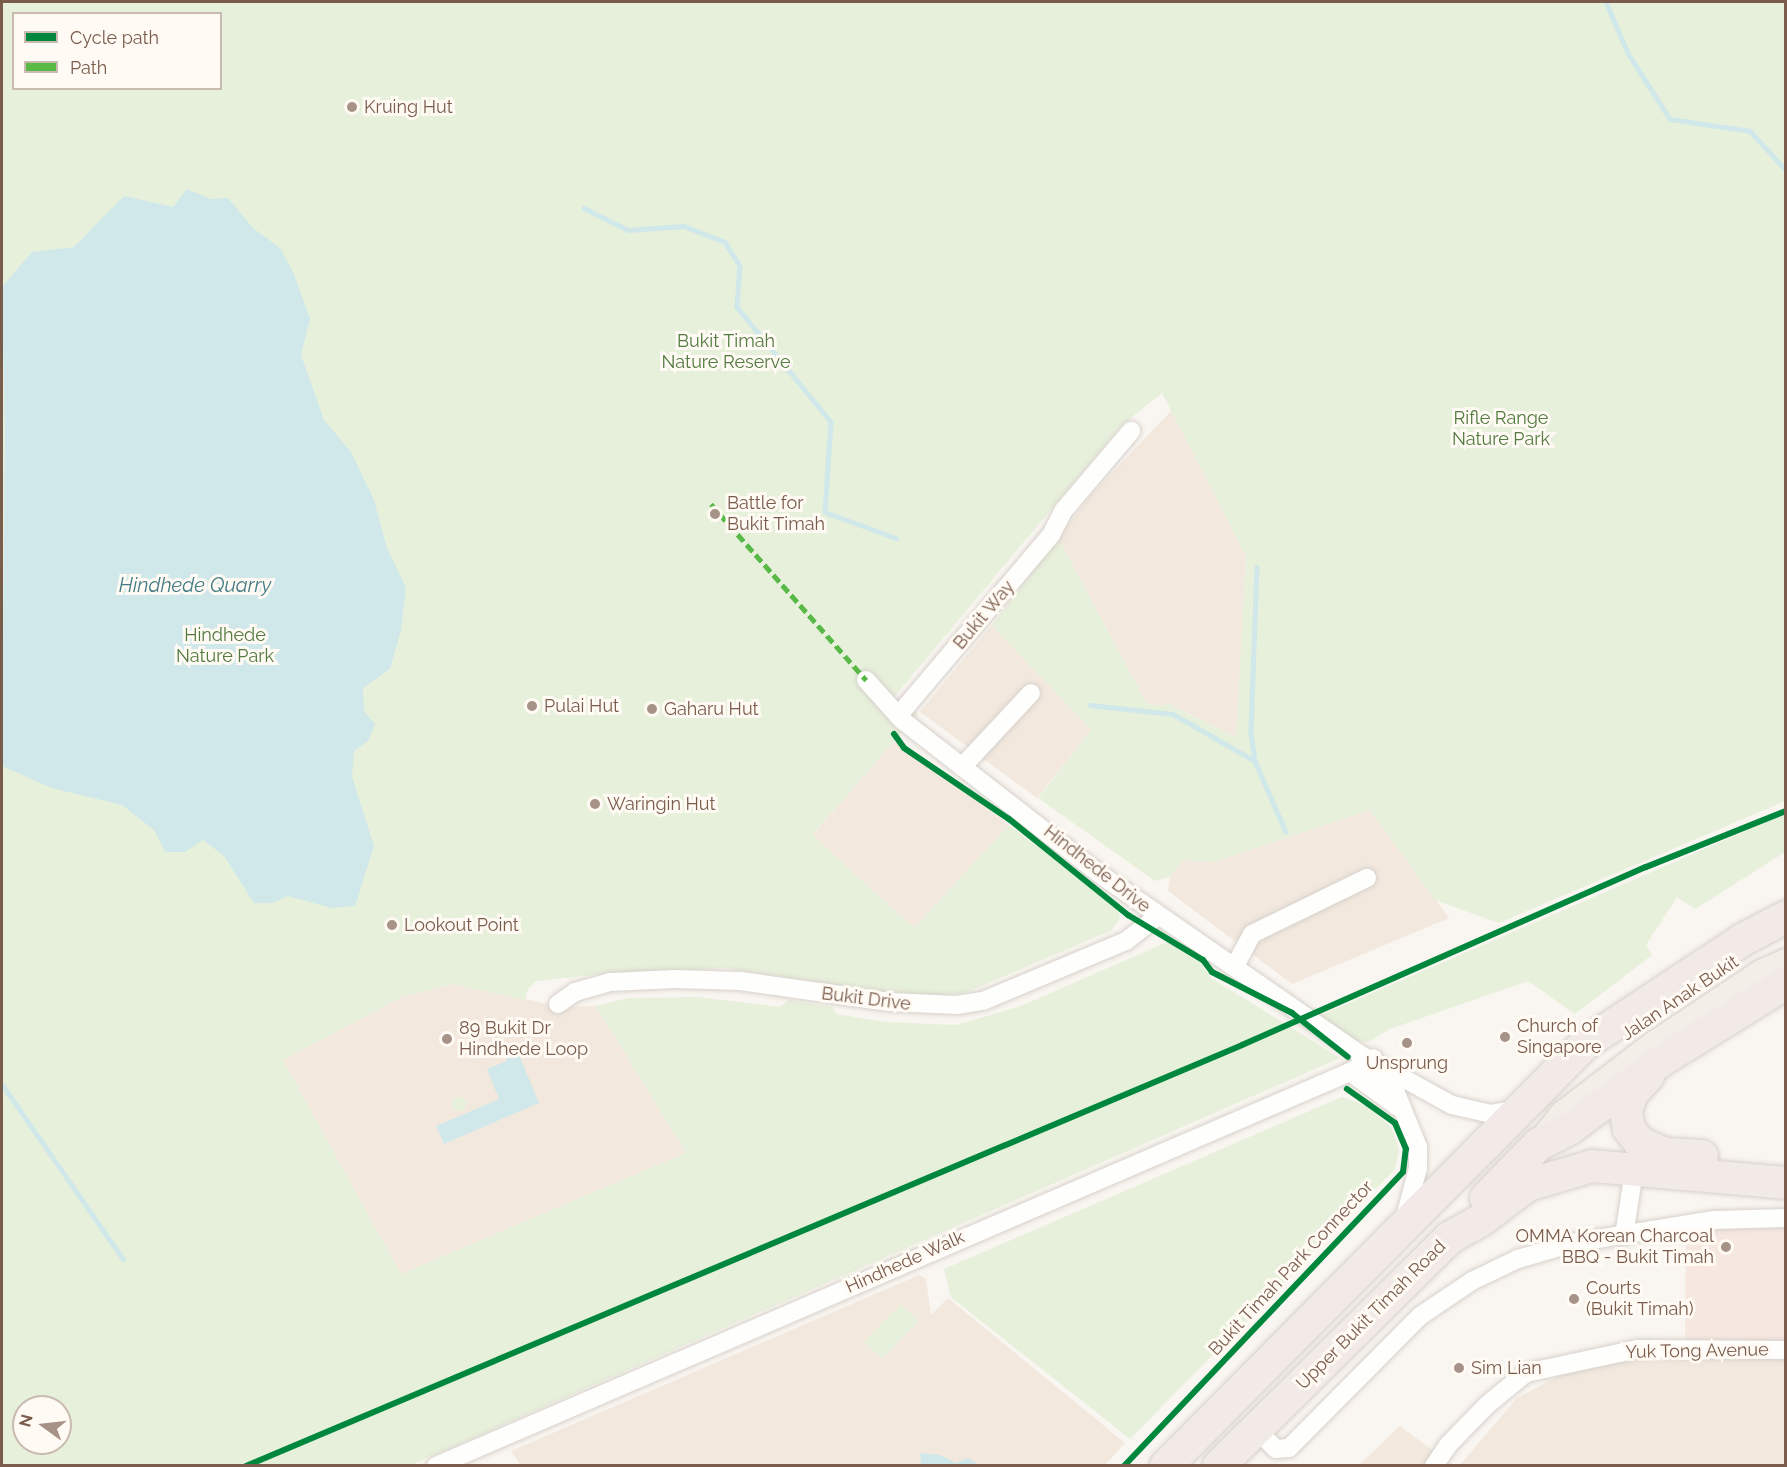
<!DOCTYPE html>
<style>
body{margin:0}
#map{position:relative;width:1787px;height:1467px;overflow:hidden;background:#f9f5f0;font-family:Raleway,sans-serif}
div>[style]{position:absolute}
.residential>*{inset:0;background:#f2e8de}
.commercial>*{inset:0;background:#f6e8e1}
.green>*{inset:0;background:#e7f0db}
.round{border-radius:50%}
.water>*{inset:0;background:#d0e8ea}
.stream>*{height:4.5px;margin:-2.25px;padding:0 2.25px;transform-origin:2.25px;border-radius:2.25px;background:#d0e8ea}
.roads{filter:drop-shadow(0 0 2px #d7d1cb) drop-shadow(0 0 2px #d7d1cb)}
.street>*{height:18px;margin:-9px;padding:0 9px;transform-origin:9px;border-radius:9px;background:#fefefd}
.primary>*{height:27px;margin:-13.5px;padding:0 13.5px;transform-origin:13.5px;border-radius:13.5px;background:#f3eee8}
.highway>*{height:32px;margin:-16px;padding:0 16px;transform-origin:16px;border-radius:16px;background:#f2eae7}
.quiet>*{height:4.5px;margin-top:-2.25px;transform-origin:0;background:repeating-linear-gradient(90deg,#58b947 0 9px,transparent 0 13.5px)}
.cycleway>*{height:6px;margin:-3px;padding:0 3px;transform-origin:3px;border-radius:3px;background:#00873e}
.dots>*{width:16px;height:16px;translate:-50% -50%;box-sizing:border-box;border:3px solid #fffaf3;border-radius:50%}
span{translate:-50% -50%;white-space:nowrap;text-align:center;line-height:1.15;-webkit-text-stroke:6px #fffaf3;paint-order:stroke}
.poi-label{font-size:18px;color:#7a5c4d}
.left{translate:0 -50%;text-align:left}
.right{translate:-100% -50%;text-align:right}
.park-label{font-size:18px;color:#537a41}
.street-label{font-size:18px;color:#7a5c4d}
.water-label{font-size:20px;color:#437c86;font-style:italic}
.frame{position:absolute;inset:0;border:3px solid #7a5c4d;pointer-events:none}
.legend{position:absolute;left:12px;top:12px;width:210px;height:78px;box-sizing:border-box;background:#fffaf3;border:2px solid #cabbb1;margin:0;padding:8px 10px;list-style:none;font-size:18px;color:#7a5c4d}
.legend li{display:flex;align-items:center;gap:12px;height:30px}
.legend b{width:30px;border:2px solid #cabbb1}
.north{position:absolute;left:12px;top:1395px;width:60px;height:60px;box-sizing:border-box;background:#fffaf3;border:2px solid #cabbb1;border-radius:50%;rotate:285deg;font-size:16px;font-weight:700;line-height:24px;text-align:center;color:#7a5c4d}
.north::after{content:'';display:block;margin:auto;width:21px;height:27px;background:#a69286;clip-path:polygon(50% 0,100% 100%,50% 72%,0 100%)}
</style>
<div id="map">
<div class="residential">
<i style="clip-path:polygon(1172px 410px,1246px 556px,1237px 737px,1167px 703px,1163px 706px,1147px 704px,1058px 538px,1091px 495px)"></i>
<i style="clip-path:polygon(992px 625px,1091px 730px,1037px 798px,920px 712px)"></i>
<i style="clip-path:polygon(896px 739px,1009px 825px,914px 928px,812px 836px)"></i>
<i style="clip-path:polygon(1370px 810px,1449px 918px,1292px 984px,1168px 891px,1170px 877px,1184px 860px,1214px 862px)"></i>
<i style="clip-path:polygon(453px 984px,562px 1007px,596px 1006px,687px 1153px,401px 1275px,282px 1060px,402px 997px)"></i>
<i style="clip-path:polygon(919px 1275px,926px 1279px,931px 1315px,948px 1298px,1125px 1443px,1104px 1466px,521px 1466px,511px 1451px)"></i>
<i style="clip-path:polygon(1662px 1355px,1785px 1360px,1785px 1465px,1459px 1466px,1517px 1398px,1583px 1363px)"></i>
<i style="clip-path:polygon(1400px 1426px,1452px 1465px,1358px 1466px)"></i>
</div>
<div class="commercial">
<i style="clip-path:polygon(1785px 1222px,1785px 1348px,1685px 1339px,1686px 1226px)"></i>
</div>
<div class="green">
<i style="clip-path:polygon(evenodd,2px 2px,1785px 2px,1785px 801px,1499px 923px,1435px 900px,1370px 810px,1214px 862px,1184px 860px,1170px 877px,1155px 881px,1038px 798px,1091px 730px,992px 625px,1058px 538px,1147px 704px,1163px 706px,1167px 703px,1236px 737px,1246px 556px,1162px 393px,1121px 426px,894px 697px,918px 714px,812px 835px,914px 928px,1009px 825px,1116px 907px,1120px 918px,1112px 930px,965px 993px,921px 997px,725px 968px,612px 973px,536px 981px,528px 989px,525px 1000px,453px 984px,402px 997px,283px 1060px,401px 1274px,686px 1153px,596px 1006px,628px 998px,698px 997px,780px 1007px,789px 1000px,833px 1007px,836px 1014px,885px 1022px,956px 1025px,1021px 1006px,1167px 942px,1200px 963px,1211px 978px,1340px 1058px,411px 1465px,2px 1466px,2px 2px,14px 14px,220px 14px,220px 88px,14px 88px,14px 14px,2px 2px,24px 1407px,60px 1407px,60px 1443px,24px 1443px,24px 1407px)"></i>
<i style="clip-path:polygon(1785px 814px,1785px 852px,1695px 909px,1677px 897px,1646px 945px,1652px 955px,1575px 1014px,1528px 981px,1390px 1029px,1368px 1042px,1352px 1041px,1319px 1016px)"></i>
<i class="round" style="left:452px;top:1097px;width:14px;height:14px"></i>
<i style="clip-path:polygon(1342px 1097px,1367px 1106px,1392px 1128px,1399px 1150px,1395px 1169px,1130px 1439px,951px 1297px,944px 1269px)"></i>
<i style="clip-path:polygon(901px 1304px,919px 1321px,882px 1359px,864px 1342px)"></i>
</div>
<div class="water">
<i style="clip-path:polygon(187px 189px,210px 199px,228px 198px,253px 228px,280px 248px,294px 274px,310px 319px,301px 355px,324px 420px,351px 452px,374px 500px,387px 548px,406px 588px,401px 630px,390px 669px,363px 688px,364px 711px,375px 724px,368px 741px,354px 751px,352px 777px,374px 846px,355px 906px,332px 908px,288px 896px,273px 903px,254px 903px,224px 856px,203px 840px,185px 852px,165px 852px,154px 830px,122px 805px,52px 788px,2px 766px,5px 431px,2px 287px,32px 252px,74px 247px,124px 196px,173px 207px)"></i>
<i style="clip-path:polygon(515px 1045px,539px 1103px,444px 1144px,436px 1126px,499px 1099px,487px 1069px,507px 1061px,503px 1050px)"></i>
<i style="clip-path:polygon(920px 1453px,940px 1455px,956px 1463px,968px 1458px,979px 1465px,921px 1465px)"></i>
</div>
<div class="stream">
<i style="left:1606px;top:2px;width:56px;rotate:66.7deg"></i>
<i style="left:1628px;top:53px;width:78px;rotate:57.5deg"></i>
<i style="left:1670px;top:119px;width:81px;rotate:8.5deg"></i>
<i style="left:1750px;top:131px;width:53px;rotate:47.3deg"></i>
<i style="left:584px;top:208px;width:49px;rotate:26.6deg"></i>
<i style="left:628px;top:230px;width:56px;rotate:-4.1deg"></i>
<i style="left:684px;top:226px;width:44px;rotate:21.3deg"></i>
<i style="left:725px;top:242px;width:28px;rotate:58deg"></i>
<i style="left:740px;top:266px;width:41px;rotate:94.2deg"></i>
<i style="left:737px;top:307px;width:149px;rotate:50.7deg"></i>
<i style="left:831px;top:422px;width:90px;rotate:93.8deg"></i>
<i style="left:825px;top:512px;width:76px;rotate:20.1deg"></i>
<i style="left:1257px;top:567px;width:166px;rotate:92.1deg"></i>
<i style="left:1251px;top:733px;width:28px;rotate:82deg"></i>
<i style="left:1255px;top:761px;width:77px;rotate:66.4deg"></i>
<i style="left:1090px;top:705px;width:83px;rotate:6.2deg"></i>
<i style="left:1173px;top:714px;width:95px;rotate:29.8deg"></i>
<i style="left:2px;top:1084px;width:213px;rotate:55.3deg"></i>
</div>
<div class="roads">
<div class="street">
<i style="left:866px;top:680px;width:54px;rotate:48deg"></i>
<i style="left:902px;top:720px;width:256px;rotate:37.9deg"></i>
<i style="left:1104px;top:877px;width:309px;rotate:34.7deg"></i>
<i style="left:1358px;top:1053px;width:107px;rotate:29deg"></i>
<i style="left:1452px;top:1105px;width:39px;rotate:13deg"></i>
<i style="left:1490px;top:1114px;width:27px;rotate:-10deg"></i>
<i style="left:898px;top:716px;width:237px;rotate:-49.8deg"></i>
<i style="left:1051px;top:535px;width:28px;rotate:-63deg"></i>
<i style="left:1064px;top:510px;width:104px;rotate:-49.7deg"></i>
<i style="left:962px;top:767px;width:101px;rotate:-47deg"></i>
<i style="left:1235px;top:966px;width:36px;rotate:-62deg"></i>
<i style="left:1252px;top:934px;width:128px;rotate:-26deg"></i>
<i style="left:558px;top:1004px;width:21px;rotate:-35deg"></i>
<i style="left:575px;top:992px;width:37px;rotate:-16deg"></i>
<i style="left:611px;top:982px;width:64px;rotate:-2.7deg"></i>
<i style="left:675px;top:979px;width:65px;rotate:1.8deg"></i>
<i style="left:740px;top:981px;width:151px;rotate:8deg"></i>
<i style="left:890px;top:1002px;width:67px;rotate:2.6deg"></i>
<i style="left:957px;top:1005px;width:26px;rotate:-9deg"></i>
<i style="left:983px;top:1001px;width:155px;rotate:-22.8deg"></i>
<i style="left:1126px;top:941px;width:41px;rotate:-38deg"></i>
<i style="left:1365px;top:1065px;width:42px;rotate:42.1deg"></i>
<i style="left:1396px;top:1093px;width:58px;rotate:67.8deg"></i>
<i style="left:1418px;top:1147px;width:21px;rotate:90deg"></i>
<i style="left:1418px;top:1168px;width:55px;rotate:104.8deg"></i>
<i style="left:1350px;top:1072px;width:59px;rotate:36.1deg"></i>
<i style="left:1624px;top:1236px;width:66px;rotate:-81.3deg"></i>
<i style="left:1256px;top:1429px;width:28px;rotate:45deg"></i>
<i style="left:1276px;top:1449px;width:13px;rotate:-4deg"></i>
<i style="left:1289px;top:1448px;width:186px;rotate:-45.2deg"></i>
<i style="left:1420px;top:1316px;width:63px;rotate:-33.9deg"></i>
<i style="left:1472px;top:1281px;width:51px;rotate:-25.6deg"></i>
<i style="left:1518px;top:1259px;width:57px;rotate:-16.2deg"></i>
<i style="left:1573px;top:1243px;width:143px;rotate:-9.3deg"></i>
<i style="left:1714px;top:1220px;width:72px;rotate:-1.6deg"></i>
<i style="left:436px;top:1466px;width:995px;rotate:-23.32deg"></i>
<i style="left:1350px;top:1072px;width:27px;rotate:-31deg"></i>
<i style="left:1434px;top:1466px;width:25px;rotate:-56deg"></i>
<i style="left:1448px;top:1445px;width:57px;rotate:-45.7deg"></i>
<i style="left:1488px;top:1404px;width:49px;rotate:-39.2deg"></i>
<i style="left:1526px;top:1373px;width:115px;rotate:-12.1deg"></i>
<i style="left:1638px;top:1349px;width:148px;rotate:0.4deg"></i>
</div>
<div class="primary">
<i style="left:1540px;top:1143px;width:37px;rotate:-52deg"></i>
<i style="left:1563px;top:1114px;width:113px;rotate:-37.5deg"></i>
<i style="left:1653px;top:1045px;width:130px;rotate:-33.7deg"></i>
<i style="left:1761px;top:973px;width:27px;rotate:-24deg"></i>
</div>
<div class="highway">
<i style="left:1648px;top:1076px;width:23px;rotate:133deg"></i>
<i style="left:1632px;top:1093px;width:20px;rotate:108deg"></i>
<i style="left:1626px;top:1112px;width:17px;rotate:80deg"></i>
<i style="left:1629px;top:1129px;width:18px;rotate:52deg"></i>
<i style="left:1640px;top:1143px;width:27px;rotate:24deg"></i>
<i style="left:1665px;top:1154px;width:37px;rotate:3deg"></i>
<i style="left:1486px;top:1198px;width:76px;rotate:-45.5deg"></i>
<i style="left:1539px;top:1144px;width:32px;rotate:-26deg"></i>
<i style="left:1568px;top:1130px;width:117px;rotate:-36.7deg"></i>
<i style="left:1662px;top:1060px;width:146px;rotate:-31.8deg"></i>
<i style="left:1166px;top:1466px;width:596px;rotate:-45.2deg"></i>
<i style="left:1586px;top:1043px;width:187px;rotate:-33.4deg"></i>
<i style="left:1742px;top:940px;width:50px;rotate:-27.6deg"></i>
<i style="left:1219px;top:1466px;width:324px;rotate:-44.7deg"></i>
<i style="left:1449px;top:1238px;width:35px;rotate:-29deg"></i>
<i style="left:1480px;top:1221px;width:60px;rotate:-36.9deg"></i>
<i style="left:1528px;top:1185px;width:67px;rotate:-16.5deg"></i>
<i style="left:1592px;top:1166px;width:195px;rotate:5deg"></i>
</div>
</div>
<div class="quiet">
<i style="left:711px;top:504px;width:235px;rotate:48.6deg"></i>
</div>
<div class="cycleway">
<i style="left:894px;top:734px;width:17px;rotate:54deg"></i>
<i style="left:904px;top:748px;width:127px;rotate:34.1deg"></i>
<i style="left:1009px;top:819px;width:153px;rotate:38.9deg"></i>
<i style="left:1128px;top:915px;width:87px;rotate:31deg"></i>
<i style="left:1203px;top:960px;width:15px;rotate:53deg"></i>
<i style="left:1212px;top:972px;width:90px;rotate:27.1deg"></i>
<i style="left:1292px;top:1013px;width:71px;rotate:38.2deg"></i>
<i style="left:246px;top:1466px;width:1081px;rotate:-22.91deg"></i>
<i style="left:1242px;top:1045px;width:441px;rotate:-23.8deg"></i>
<i style="left:1646px;top:867px;width:151px;rotate:-21.8deg"></i>
<i style="left:1124px;top:1466px;width:405px;rotate:-46.5deg"></i>
<i style="left:1403px;top:1172px;width:23px;rotate:-83deg"></i>
<i style="left:1406px;top:1149px;width:28px;rotate:-113deg"></i>
<i style="left:1395px;top:1123px;width:59px;rotate:-144.7deg"></i>
</div>
<div class="dots">
<i style="left:352px;top:107px;background:#a69286"></i>
<i style="left:715px;top:514px;background:#a69286"></i>
<i style="left:532px;top:706px;background:#a69286"></i>
<i style="left:652px;top:709px;background:#a69286"></i>
<i style="left:595px;top:804px;background:#a69286"></i>
<i style="left:392px;top:925px;background:#a69286"></i>
<i style="left:1505px;top:1037px;background:#a69286"></i>
<i style="left:447px;top:1039px;background:#a69286"></i>
<i style="left:1407px;top:1043px;background:#a69286"></i>
<i style="left:1726px;top:1247px;background:#a69286"></i>
<i style="left:1574px;top:1299px;background:#a69286"></i>
<i style="left:1459px;top:1368px;background:#a69286"></i>
</div>
<div class="poi-label">
<span class="left" style="left:364px;top:107px">Kruing Hut</span>
<span class="left" style="left:727px;top:514px">Battle for<br>Bukit Timah</span>
<span class="left" style="left:544px;top:706px">Pulai Hut</span>
<span class="left" style="left:664px;top:709px">Gaharu Hut</span>
<span class="left" style="left:607px;top:804px">Waringin Hut</span>
<span class="left" style="left:404px;top:925px">Lookout Point</span>
<span class="left" style="left:1517px;top:1037px">Church of<br>Singapore</span>
<span class="left" style="left:459px;top:1039px">89 Bukit Dr<br>Hindhede Loop</span>
<span style="left:1407px;top:1063px">Unsprung</span>
<span class="right" style="left:1714px;top:1247px">OMMA Korean Charcoal<br>BBQ - Bukit Timah</span>
<span class="left" style="left:1586px;top:1299px">Courts<br>(Bukit Timah)</span>
<span class="left" style="left:1471px;top:1368px">Sim Lian</span>
</div>
<div class="park-label">
<span style="left:726px;top:352px">Bukit Timah<br>Nature Reserve</span>
<span style="left:1501px;top:429px">Rifle Range<br>Nature Park</span>
<span style="left:225px;top:646px">Hindhede<br>Nature Park</span>
</div>
<div class="street-label">
<span style="left:984px;top:615px;rotate:-50deg">Bukit Way</span>
<span style="left:1097px;top:869px;rotate:38deg">Hindhede Drive</span>
<span style="left:1680px;top:998px;rotate:-34deg">Jalan Anak Bukit</span>
<span style="left:866px;top:999px;rotate:7deg">Bukit Drive</span>
<span style="left:905px;top:1262px;rotate:-24deg">Hindhede Walk</span>
<span style="left:1291px;top:1268px;rotate:-47deg">Bukit Timah Park Connector</span>
<span style="left:1371px;top:1315px;rotate:-45deg">Upper Bukit Timah Road</span>
<span style="left:1697px;top:1351px;rotate:-1deg">Yuk Tong Avenue</span>
</div>
<div class="water-label">
<span style="left:195px;top:585px">Hindhede Quarry</span>
</div>
<div class="frame"></div>
<ul class="legend">
<li><b style="height:8px;background:#00873e"></b>Cycle path</li>
<li><b style="height:8px;background:#58b947"></b>Path</li>
</ul>
<div class="north">N</div>
</div>
